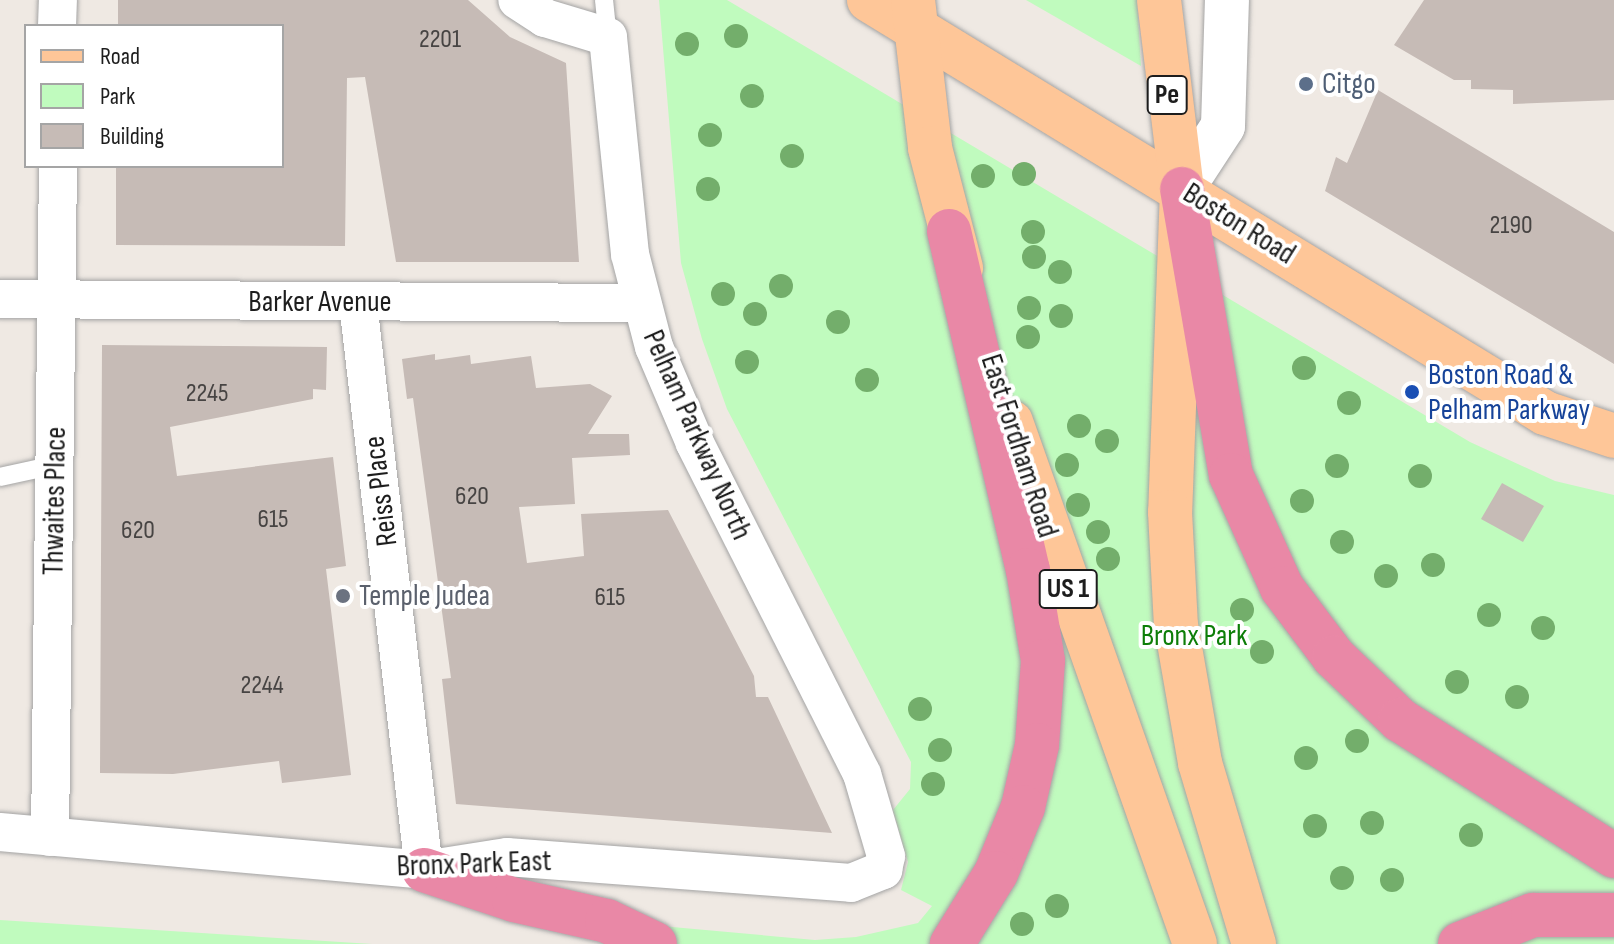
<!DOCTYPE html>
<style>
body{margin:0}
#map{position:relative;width:1614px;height:944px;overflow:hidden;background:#efe9e3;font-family:"Sofia Sans Condensed",sans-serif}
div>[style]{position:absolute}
.park>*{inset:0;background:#c0fbbe}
.building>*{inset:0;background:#c6bbb6}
.roads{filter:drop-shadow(0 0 2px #a4a4a4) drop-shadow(0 0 2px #a4a4a4)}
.service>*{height:18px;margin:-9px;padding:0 9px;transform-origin:9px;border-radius:9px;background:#fff}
.minor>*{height:38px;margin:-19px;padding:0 19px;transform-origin:19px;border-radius:19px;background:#fff}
.tertiary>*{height:44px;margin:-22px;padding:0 22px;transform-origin:22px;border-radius:22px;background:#fff}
.primary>*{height:44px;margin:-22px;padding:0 22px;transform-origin:22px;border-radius:22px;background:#fec698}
.motorway>*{height:44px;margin:-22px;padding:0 22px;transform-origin:22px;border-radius:22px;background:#e988a6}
.trees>*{width:24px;height:24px;margin:-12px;border-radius:50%;background:#73ae6b}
.dots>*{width:22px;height:22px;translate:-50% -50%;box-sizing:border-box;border:4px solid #fff;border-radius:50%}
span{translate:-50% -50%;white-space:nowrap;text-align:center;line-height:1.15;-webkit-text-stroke:8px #fff;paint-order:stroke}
.number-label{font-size:26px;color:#474443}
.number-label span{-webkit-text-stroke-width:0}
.shield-label span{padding:2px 6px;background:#fff;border:2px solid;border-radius:6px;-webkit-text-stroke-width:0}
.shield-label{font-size:28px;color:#1d1d1d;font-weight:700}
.service-label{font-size:30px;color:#4e5e75}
.left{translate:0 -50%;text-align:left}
.street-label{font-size:30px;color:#1d1d1d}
.transit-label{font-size:30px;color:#164399}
.worship-label{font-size:30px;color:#5b616d}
.park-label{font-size:30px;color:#0d7e08}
.legend{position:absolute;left:24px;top:24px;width:260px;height:144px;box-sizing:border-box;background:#fff;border:2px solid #a5a5a5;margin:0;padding:10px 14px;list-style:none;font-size:24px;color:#1d1d1d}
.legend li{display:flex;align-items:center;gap:16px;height:40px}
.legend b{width:40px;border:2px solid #a5a5a5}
</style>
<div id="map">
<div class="park">
<i style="clip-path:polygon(659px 0,727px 0,1470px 442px,1555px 481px,1614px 495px,1614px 944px,650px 944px,661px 926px,815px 940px,856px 937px,918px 923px,932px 906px,901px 890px,908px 862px,893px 810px,910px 789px,911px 762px,727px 409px,702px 339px,681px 263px)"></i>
<i style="clip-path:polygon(1026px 0,1137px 0,1141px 66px)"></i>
<i style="clip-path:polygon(0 920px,372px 944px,0 944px)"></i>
</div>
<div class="building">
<i style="clip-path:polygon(118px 0,468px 0,510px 37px,566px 63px,579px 262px,396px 262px,365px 77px,347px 78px,345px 246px,116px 245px,116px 166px,282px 166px,282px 26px,118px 26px)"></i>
<i style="clip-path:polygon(1424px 0,1614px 0,1614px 100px,1513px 104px,1513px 90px,1471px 89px,1471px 80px,1454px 80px,1394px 45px)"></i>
<i style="clip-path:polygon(1378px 90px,1614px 232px,1614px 364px,1325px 191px,1336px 157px,1347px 163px)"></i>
<i style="clip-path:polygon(102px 345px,327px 347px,326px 390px,313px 389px,313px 399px,170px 427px,177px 476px,333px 457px,346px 566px,326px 569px,351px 775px,282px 783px,279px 761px,173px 774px,100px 773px)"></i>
<i style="clip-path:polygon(435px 354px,435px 360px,470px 355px,471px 364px,531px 356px,536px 388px,590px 384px,612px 396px,588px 434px,629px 434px,630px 455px,572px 458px,575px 504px,519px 507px,527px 563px,584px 556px,581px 514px,668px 510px,754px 676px,756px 697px,768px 697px,832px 833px,456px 804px,442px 679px,451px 678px,413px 398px,407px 399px,402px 359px)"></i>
<i style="clip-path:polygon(1502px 483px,1544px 506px,1523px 542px,1481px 519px)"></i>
</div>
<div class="roads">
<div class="service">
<i style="left:604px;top:0;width:37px;rotate:84deg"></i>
<i style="left:0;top:477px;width:56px;rotate:-12.3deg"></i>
</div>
<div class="minor">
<i style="left:57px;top:26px;width:26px;rotate:-88deg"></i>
<i style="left:0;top:299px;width:640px;rotate:0.36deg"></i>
<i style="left:358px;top:303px;width:571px;rotate:83.36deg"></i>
<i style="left:0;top:832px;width:426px;rotate:5.1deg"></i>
<i style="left:424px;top:870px;width:84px;rotate:-8.9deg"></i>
<i style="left:507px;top:857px;width:345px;rotate:4.3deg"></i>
<i style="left:851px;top:883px;width:35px;rotate:-22deg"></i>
<i style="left:883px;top:870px;width:14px;rotate:-78deg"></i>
<i style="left:886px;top:856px;width:85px;rotate:-106.3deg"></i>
<i style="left:862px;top:774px;width:371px;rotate:-116.8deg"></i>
<i style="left:695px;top:443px;width:104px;rotate:-113.1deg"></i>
<i style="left:654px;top:347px;width:96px;rotate:-104.5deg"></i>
<i style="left:630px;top:254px;width:218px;rotate:-95.8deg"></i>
<i style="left:608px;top:37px;width:66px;rotate:-163.2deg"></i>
<i style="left:545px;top:18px;width:33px;rotate:-147deg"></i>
<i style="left:50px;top:837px;width:671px;rotate:-89.32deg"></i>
</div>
<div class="tertiary">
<i style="left:1182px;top:189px;width:75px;rotate:-56.9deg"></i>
<i style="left:1223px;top:126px;width:126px;rotate:-88.2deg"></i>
</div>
<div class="primary">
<i style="left:869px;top:0;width:792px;rotate:31.42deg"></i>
<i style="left:1545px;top:413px;width:73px;rotate:18.4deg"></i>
<i style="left:913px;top:0;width:149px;rotate:83.4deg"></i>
<i style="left:930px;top:148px;width:124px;rotate:75.5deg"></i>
<i style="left:1159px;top:0;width:190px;rotate:83.1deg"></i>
<i style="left:1182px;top:189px;width:323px;rotate:92.1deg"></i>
<i style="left:1170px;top:512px;width:113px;rotate:87deg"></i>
<i style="left:1176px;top:625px;width:140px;rotate:80.1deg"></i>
<i style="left:1200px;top:763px;width:189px;rotate:73.4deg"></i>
<i style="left:1011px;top:422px;width:553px;rotate:70.58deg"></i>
</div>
<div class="motorway">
<i style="left:1182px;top:189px;width:290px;rotate:80.3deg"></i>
<i style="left:1231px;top:475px;width:124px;rotate:65.7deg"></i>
<i style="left:1282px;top:588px;width:86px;rotate:53deg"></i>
<i style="left:1334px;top:657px;width:91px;rotate:43.7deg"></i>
<i style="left:1400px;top:720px;width:254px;rotate:32.4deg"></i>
<i style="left:949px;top:231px;width:348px;rotate:76.9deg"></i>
<i style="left:1028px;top:570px;width:92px;rotate:80.6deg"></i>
<i style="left:1043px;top:661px;width:84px;rotate:94.1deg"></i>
<i style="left:1037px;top:745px;width:64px;rotate:102.7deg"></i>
<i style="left:1023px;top:807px;width:71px;rotate:112.2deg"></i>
<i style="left:996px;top:873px;width:84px;rotate:121.8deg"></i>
<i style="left:424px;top:870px;width:95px;rotate:18.4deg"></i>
<i style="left:514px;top:900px;width:95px;rotate:12.7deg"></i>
<i style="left:607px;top:921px;width:53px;rotate:25.6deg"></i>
<i style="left:1460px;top:944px;width:79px;rotate:-21.7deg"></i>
<i style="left:1533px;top:915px;width:81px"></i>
</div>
</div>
<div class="trees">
<i style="left:736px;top:36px"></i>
<i style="left:687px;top:44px"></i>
<i style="left:752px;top:96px"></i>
<i style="left:710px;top:135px"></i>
<i style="left:792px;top:156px"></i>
<i style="left:1024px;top:174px"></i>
<i style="left:983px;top:176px"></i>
<i style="left:708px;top:189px"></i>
<i style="left:1033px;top:232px"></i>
<i style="left:1034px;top:257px"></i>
<i style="left:1060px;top:272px"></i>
<i style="left:781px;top:286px"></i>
<i style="left:723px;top:294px"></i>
<i style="left:1029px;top:308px"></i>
<i style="left:755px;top:314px"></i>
<i style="left:1061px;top:316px"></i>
<i style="left:838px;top:322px"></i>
<i style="left:1028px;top:337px"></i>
<i style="left:747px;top:362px"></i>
<i style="left:1304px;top:368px"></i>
<i style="left:867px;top:380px"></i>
<i style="left:1349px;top:403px"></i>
<i style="left:1079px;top:426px"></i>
<i style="left:1107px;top:441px"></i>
<i style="left:1067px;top:465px"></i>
<i style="left:1337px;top:466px"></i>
<i style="left:1420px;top:476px"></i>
<i style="left:1302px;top:501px"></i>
<i style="left:1078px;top:505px"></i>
<i style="left:1098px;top:532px"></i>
<i style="left:1342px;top:542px"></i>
<i style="left:1108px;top:559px"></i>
<i style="left:1433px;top:565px"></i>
<i style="left:1386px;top:576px"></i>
<i style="left:1242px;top:610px"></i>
<i style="left:1489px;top:615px"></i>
<i style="left:1543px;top:628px"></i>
<i style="left:1262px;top:652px"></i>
<i style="left:1457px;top:682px"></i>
<i style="left:1517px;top:697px"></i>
<i style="left:920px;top:709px"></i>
<i style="left:1357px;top:741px"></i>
<i style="left:940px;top:750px"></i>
<i style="left:1306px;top:758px"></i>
<i style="left:933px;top:784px"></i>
<i style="left:1372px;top:823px"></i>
<i style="left:1315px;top:826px"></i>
<i style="left:1471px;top:835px"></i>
<i style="left:1342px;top:878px"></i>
<i style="left:1392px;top:880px"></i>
<i style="left:1057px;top:906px"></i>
<i style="left:1022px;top:924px"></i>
</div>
<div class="dots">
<i style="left:1306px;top:84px;background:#5c6f8a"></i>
<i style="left:1412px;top:392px;background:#1a4fb4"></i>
<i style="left:343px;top:596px;background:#6b7280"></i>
</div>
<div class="number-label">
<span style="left:440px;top:40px">2201</span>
<span style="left:1511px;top:226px">2190</span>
<span style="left:207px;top:394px">2245</span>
<span style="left:472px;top:497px">620</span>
<span style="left:273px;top:520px">615</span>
<span style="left:138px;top:531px">620</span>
<span style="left:610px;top:598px">615</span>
<span style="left:262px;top:686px">2244</span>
</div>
<div class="shield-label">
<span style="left:1167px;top:95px">Pe</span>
<span style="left:1068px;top:589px">US 1</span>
</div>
<div class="service-label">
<span class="left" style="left:1322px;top:84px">Citgo</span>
</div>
<div class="street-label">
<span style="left:1239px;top:224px;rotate:32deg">Boston Road</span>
<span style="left:320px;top:302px">Barker Avenue</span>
<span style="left:697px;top:435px;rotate:66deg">Pelham Parkway North</span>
<span style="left:1019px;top:446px;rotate:72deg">East Fordham Road</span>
<span style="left:381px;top:491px;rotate:-97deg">Reiss Place</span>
<span style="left:55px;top:501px;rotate:-89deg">Thwaites Place</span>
<span style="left:474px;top:864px;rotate:-2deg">Bronx Park East</span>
</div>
<div class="transit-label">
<span class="left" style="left:1428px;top:392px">Boston Road &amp;<br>Pelham Parkway</span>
</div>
<div class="worship-label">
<span class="left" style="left:359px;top:596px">Temple Judea</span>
</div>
<div class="park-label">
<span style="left:1194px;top:636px">Bronx Park</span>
</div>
<ul class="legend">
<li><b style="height:10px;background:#fec698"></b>Road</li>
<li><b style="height:22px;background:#c0fbbe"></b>Park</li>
<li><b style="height:22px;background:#c6bbb6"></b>Building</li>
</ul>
</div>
